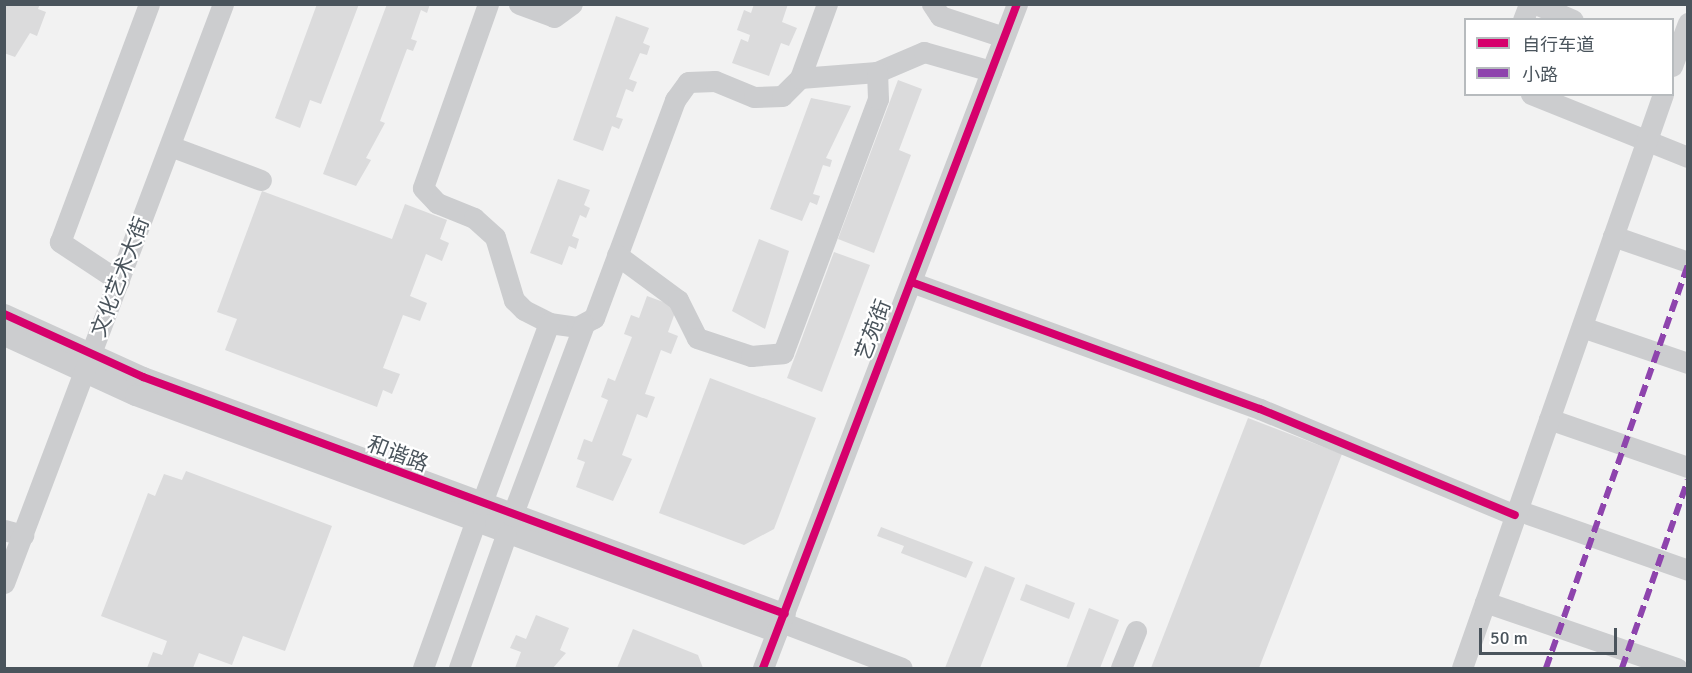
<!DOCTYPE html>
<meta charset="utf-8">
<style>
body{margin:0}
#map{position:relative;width:1692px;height:673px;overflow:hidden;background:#f2f2f2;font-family:Signika,"Noto Sans SC",sans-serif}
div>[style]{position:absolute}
.building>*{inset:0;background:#dbdbdc}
.minor>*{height:21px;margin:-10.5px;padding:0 10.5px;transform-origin:10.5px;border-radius:10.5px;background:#cccdcf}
.quiet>*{height:6px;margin-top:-3px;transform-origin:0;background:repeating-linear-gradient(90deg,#8e44ad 0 12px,transparent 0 18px)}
.cycleway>*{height:8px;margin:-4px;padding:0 4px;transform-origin:4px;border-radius:4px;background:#d6006c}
span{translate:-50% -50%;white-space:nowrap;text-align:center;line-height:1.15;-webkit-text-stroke:4.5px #fff;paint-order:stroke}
.street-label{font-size:21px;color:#4a545c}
.frame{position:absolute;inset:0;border:6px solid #4a545c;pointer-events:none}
.legend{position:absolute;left:1464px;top:18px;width:210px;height:78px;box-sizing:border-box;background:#fff;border:2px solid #b7bbbe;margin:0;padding:8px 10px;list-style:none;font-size:18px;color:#4a545c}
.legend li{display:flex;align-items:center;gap:12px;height:30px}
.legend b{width:30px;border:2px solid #b7bbbe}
.scale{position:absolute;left:1479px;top:628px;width:138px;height:27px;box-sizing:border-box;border:3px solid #4a545c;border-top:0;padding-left:8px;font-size:18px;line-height:21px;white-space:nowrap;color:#4a545c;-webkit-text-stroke:4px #fff;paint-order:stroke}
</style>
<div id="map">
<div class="building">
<i style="clip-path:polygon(4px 4px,40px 4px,38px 9px,46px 12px,37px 36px,30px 33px,15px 57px,4px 53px)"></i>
<i style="clip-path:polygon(317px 4px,359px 4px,321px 104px,310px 100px,300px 128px,275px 118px)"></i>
<i style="clip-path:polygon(387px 4px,430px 4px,427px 13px,421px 10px,411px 39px,417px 41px,413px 51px,407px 49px,380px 121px,385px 123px,366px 158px,371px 160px,356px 186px,323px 174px)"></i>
<i style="clip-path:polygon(754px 4px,788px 4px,782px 22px,797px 28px,789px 46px,781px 43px,769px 76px,732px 63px,741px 39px,748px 42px,750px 35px,737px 30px,744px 10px,751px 13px)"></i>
<i style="clip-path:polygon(616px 16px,649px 28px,643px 43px,650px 46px,647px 55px,640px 53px,629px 79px,637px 82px,633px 92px,626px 89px,616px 117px,623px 119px,619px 129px,612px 126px,603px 151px,573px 140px)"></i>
<i style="clip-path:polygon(898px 80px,922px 89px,899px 150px,911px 155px,874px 253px,838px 239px)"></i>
<i style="clip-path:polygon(811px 98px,851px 106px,826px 158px,832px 160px,830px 167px,823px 165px,813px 194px,820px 196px,817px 205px,810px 202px,802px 221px,770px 209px)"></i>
<i style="clip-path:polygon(558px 179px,590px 190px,584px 205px,590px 208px,586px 218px,580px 215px,572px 236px,579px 239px,576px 249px,569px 246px,562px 265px,530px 253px)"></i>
<i style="clip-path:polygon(262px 191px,392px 239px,405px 204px,447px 220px,440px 239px,449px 243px,442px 261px,426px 254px,410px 296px,427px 303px,420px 321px,403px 315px,383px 368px,400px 374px,392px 394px,383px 390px,377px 407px,225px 350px,237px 319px,217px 312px)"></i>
<i style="clip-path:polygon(759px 239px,789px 251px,765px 329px,732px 311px)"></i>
<i style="clip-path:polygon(834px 252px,870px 265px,822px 392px,787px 378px)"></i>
<i style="clip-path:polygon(647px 296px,677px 307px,668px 332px,678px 336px,671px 354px,661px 350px,645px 394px,655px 397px,647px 418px,637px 414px,622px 455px,632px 459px,613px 501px,576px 487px,585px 462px,577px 459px,584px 439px,592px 442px,608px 400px,601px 397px,608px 378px,615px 381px,632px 337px,624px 334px,631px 315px,639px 318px)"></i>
<i style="clip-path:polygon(710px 378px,816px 418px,774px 529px,744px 545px,659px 513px)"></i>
<i style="clip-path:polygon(1248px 418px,1342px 454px,1259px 668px,1151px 668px)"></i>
<i style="clip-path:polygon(186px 471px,332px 526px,285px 651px,243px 636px,232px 665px,199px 653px,193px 668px,147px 668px,153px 652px,162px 655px,167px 641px,101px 616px,148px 493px,155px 496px,164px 474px,182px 480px)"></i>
<i style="clip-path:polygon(881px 527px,973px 562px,966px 578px,901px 553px,904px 546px,877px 536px)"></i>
<i style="clip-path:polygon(985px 566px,1015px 578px,980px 668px,945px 668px)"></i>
<i style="clip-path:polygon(1026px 584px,1075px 603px,1069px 619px,1020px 600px)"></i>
<i style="clip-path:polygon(1089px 608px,1119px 620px,1100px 668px,1066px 668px)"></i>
<i style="clip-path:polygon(536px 615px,569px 628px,560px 650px,566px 653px,553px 668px,515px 668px,521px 652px,510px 648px,516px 635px,526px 639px)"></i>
<i style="clip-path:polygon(633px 629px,698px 655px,703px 668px,617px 668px)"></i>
</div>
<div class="minor">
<i style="left:488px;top:4px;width:195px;rotate:109.5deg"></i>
<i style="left:423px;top:188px;width:21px;rotate:47deg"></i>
<i style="left:437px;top:203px;width:40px;rotate:22deg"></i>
<i style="left:474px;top:218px;width:28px;rotate:42deg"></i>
<i style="left:495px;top:237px;width:66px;rotate:73.2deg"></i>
<i style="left:514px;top:300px;width:14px;rotate:45deg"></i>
<i style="left:524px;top:310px;width:28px;rotate:27deg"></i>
<i style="left:549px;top:323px;width:28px;rotate:8deg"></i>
<i style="left:577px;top:327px;width:19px;rotate:-28deg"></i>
<i style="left:594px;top:318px;width:233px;rotate:-69.6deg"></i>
<i style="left:675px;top:100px;width:22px;rotate:-54deg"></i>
<i style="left:688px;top:82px;width:27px;rotate:-2deg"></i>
<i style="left:715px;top:81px;width:42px;rotate:22.3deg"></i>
<i style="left:754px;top:97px;width:28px;rotate:-2deg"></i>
<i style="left:782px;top:96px;width:25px;rotate:-45deg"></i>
<i style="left:800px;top:78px;width:79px;rotate:-70deg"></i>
<i style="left:519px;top:4px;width:37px;rotate:20deg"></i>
<i style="left:554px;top:17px;width:22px;rotate:-36deg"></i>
<i style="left:932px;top:4px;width:14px;rotate:56deg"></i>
<i style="left:940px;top:16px;width:67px;rotate:18.2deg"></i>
<i style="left:1536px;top:4px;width:40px;rotate:23.4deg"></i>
<i style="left:1523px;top:20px;width:17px;rotate:-69deg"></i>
<i style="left:1672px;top:66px;width:46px;rotate:-69.6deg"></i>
<i style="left:800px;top:78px;width:77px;rotate:-4.5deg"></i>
<i style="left:877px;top:72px;width:51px;rotate:-23.1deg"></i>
<i style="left:924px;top:52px;width:70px;rotate:15.8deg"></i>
<i style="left:1531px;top:94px;width:169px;rotate:21.9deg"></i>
<i style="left:170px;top:146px;width:97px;rotate:20.5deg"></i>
<i style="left:1613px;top:236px;width:79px;rotate:19.1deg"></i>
<i style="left:617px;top:255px;width:76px;rotate:36.4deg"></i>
<i style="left:678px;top:300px;width:42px;rotate:63.4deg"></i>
<i style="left:697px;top:338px;width:57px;rotate:18.4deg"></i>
<i style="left:751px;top:356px;width:32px;rotate:-5deg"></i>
<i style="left:783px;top:353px;width:271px;rotate:-69.5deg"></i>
<i style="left:878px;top:99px;width:27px;rotate:-92deg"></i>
<i style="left:119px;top:281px;width:71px;rotate:-146.5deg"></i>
<i style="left:60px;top:242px;width:254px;rotate:-69.5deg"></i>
<i style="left:911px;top:282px;width:371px;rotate:20deg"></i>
<i style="left:1260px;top:409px;width:276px;rotate:22.6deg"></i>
<i style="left:4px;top:314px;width:153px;rotate:24.4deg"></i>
<i style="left:143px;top:377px;width:684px;rotate:20.26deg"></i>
<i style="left:1582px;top:327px;width:112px;rotate:18.8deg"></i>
<i style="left:4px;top:335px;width:144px;rotate:24.6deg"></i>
<i style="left:135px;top:395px;width:684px;rotate:20.26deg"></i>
<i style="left:1549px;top:419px;width:147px;rotate:19.1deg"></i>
<i style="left:481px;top:505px;width:194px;rotate:-69.5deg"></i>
<i style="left:1517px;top:510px;width:181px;rotate:19.3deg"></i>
<i style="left:512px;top:516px;width:205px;rotate:-69.4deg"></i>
<i style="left:4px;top:530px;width:20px;rotate:15deg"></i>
<i style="left:4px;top:583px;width:619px;rotate:-69.28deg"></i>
<i style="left:1485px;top:602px;width:203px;rotate:19deg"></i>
<i style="left:781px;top:622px;width:129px;rotate:20.8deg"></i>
<i style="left:423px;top:668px;width:154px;rotate:-70.3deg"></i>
<i style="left:459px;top:668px;width:141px;rotate:-70.5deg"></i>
<i style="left:763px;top:668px;width:711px;rotate:-69.07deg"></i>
<i style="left:1121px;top:668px;width:40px;rotate:-68deg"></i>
<i style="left:1462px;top:668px;width:608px;rotate:-70.7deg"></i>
</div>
<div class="quiet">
<i style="left:1546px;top:668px;width:428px;rotate:-70.6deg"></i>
<i style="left:1622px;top:668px;width:199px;rotate:-70.7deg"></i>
</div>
<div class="cycleway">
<i style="left:911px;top:282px;width:371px;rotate:20deg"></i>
<i style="left:1260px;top:409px;width:276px;rotate:22.6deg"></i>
<i style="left:4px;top:314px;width:153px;rotate:24.4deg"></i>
<i style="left:143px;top:377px;width:684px;rotate:20.26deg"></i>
<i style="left:763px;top:668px;width:711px;rotate:-69.07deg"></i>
</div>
<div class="street-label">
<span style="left:120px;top:277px;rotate:-69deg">文化艺术大街</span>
<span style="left:873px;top:330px;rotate:-69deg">艺苑街</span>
<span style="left:398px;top:454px;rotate:21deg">和谐路</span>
</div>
<div class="frame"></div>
<ul class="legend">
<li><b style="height:8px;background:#d6006c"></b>自行车道</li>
<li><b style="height:8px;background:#8e44ad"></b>小路</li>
</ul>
<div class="scale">50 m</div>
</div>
